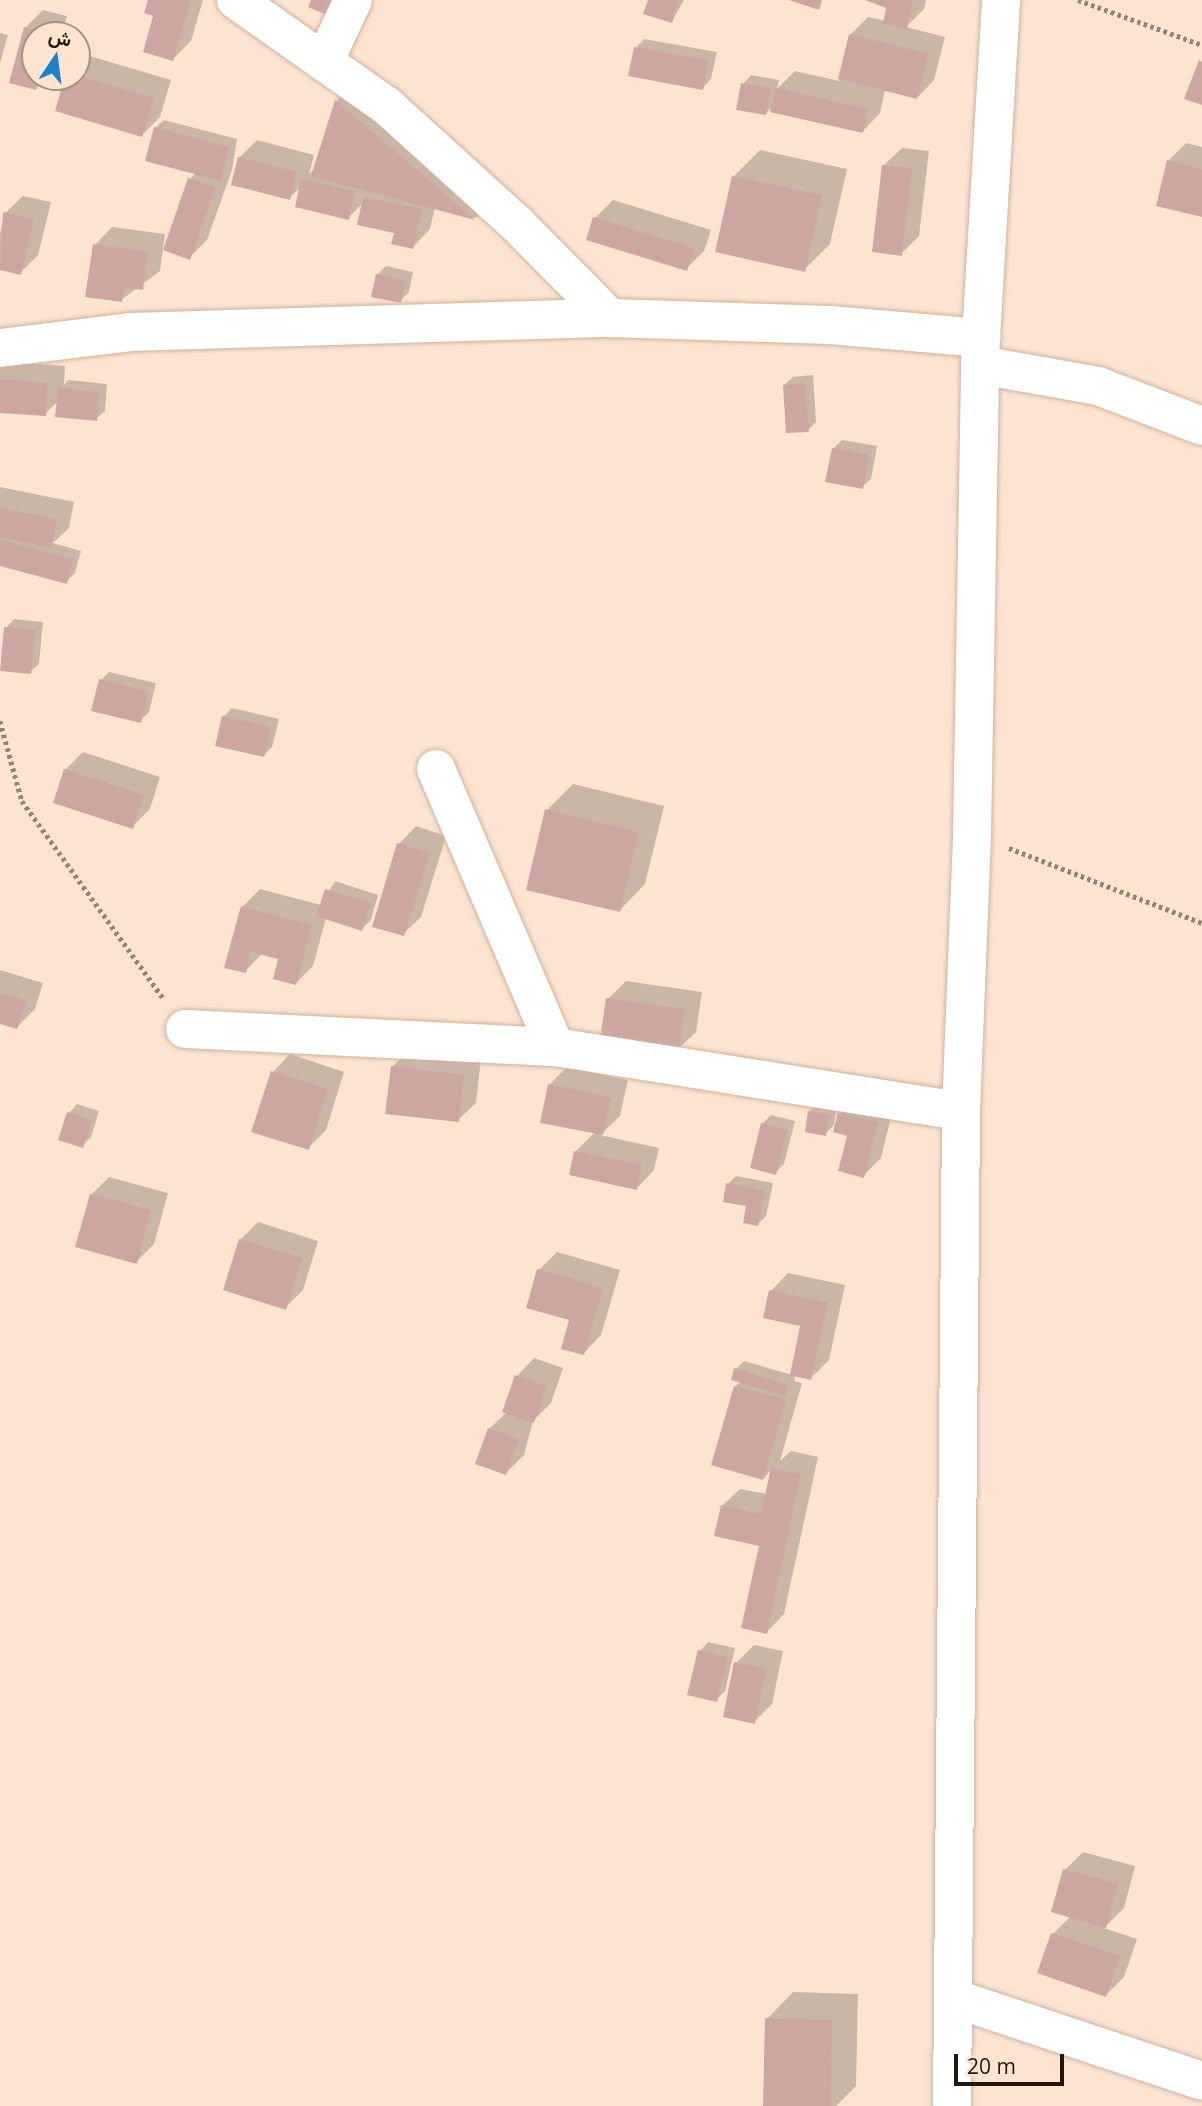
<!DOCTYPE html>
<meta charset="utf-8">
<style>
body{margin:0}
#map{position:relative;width:1202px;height:2106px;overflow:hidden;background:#fde4d1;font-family:"Open Sans",Vazirmatn,sans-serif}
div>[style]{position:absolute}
.shadow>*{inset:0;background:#0003}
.building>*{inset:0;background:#cda6a2}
.path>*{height:4.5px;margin-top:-2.25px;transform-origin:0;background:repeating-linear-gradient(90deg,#958374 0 3.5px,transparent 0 7px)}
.roads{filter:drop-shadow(0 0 2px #d0b39c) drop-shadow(0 0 2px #d0b39c)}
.minor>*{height:38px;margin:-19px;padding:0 19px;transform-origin:19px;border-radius:19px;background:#fff}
.major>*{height:38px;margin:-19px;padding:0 19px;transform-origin:19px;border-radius:19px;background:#fff}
span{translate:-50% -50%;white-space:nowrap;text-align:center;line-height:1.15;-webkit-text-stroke:5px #fde4d1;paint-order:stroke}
.north{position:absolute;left:21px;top:21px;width:70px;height:70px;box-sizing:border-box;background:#fde4d1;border:2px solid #a59283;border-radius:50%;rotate:13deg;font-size:19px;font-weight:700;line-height:28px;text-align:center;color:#21170e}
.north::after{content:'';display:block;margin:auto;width:24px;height:32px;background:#1e81cc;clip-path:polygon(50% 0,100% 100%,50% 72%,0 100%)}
.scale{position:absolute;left:954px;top:2054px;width:110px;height:32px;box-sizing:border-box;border:4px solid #21170e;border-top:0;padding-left:9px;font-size:21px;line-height:24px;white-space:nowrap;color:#21170e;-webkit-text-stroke:5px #fde4d1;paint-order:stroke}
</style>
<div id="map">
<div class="shadow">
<i style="clip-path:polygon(149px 0,203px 0,191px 41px,173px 59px)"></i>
<i style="clip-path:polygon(649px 0,684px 0,672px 21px)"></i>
<i style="clip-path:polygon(866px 0,926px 0,924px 9px,906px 27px,945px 37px,934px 80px,917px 98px,885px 90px,880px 113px,863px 131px,774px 105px,766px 113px,743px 84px,751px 75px,779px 80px,777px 89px,795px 71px,839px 81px,850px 35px,868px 17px,886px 21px,888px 7px)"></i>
<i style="clip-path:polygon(43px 10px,67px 16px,62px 35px,35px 35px,35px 77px,47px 77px,36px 88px,25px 28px)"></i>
<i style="clip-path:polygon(0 33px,8px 35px,0 63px)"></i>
<i style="clip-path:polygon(644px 39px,717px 52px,711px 79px,703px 88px,636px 48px)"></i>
<i style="clip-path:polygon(86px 55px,171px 80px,160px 117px,142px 135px,77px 77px,77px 64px)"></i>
<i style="clip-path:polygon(362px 75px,500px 193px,475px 218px,435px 207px,430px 229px,413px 247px,364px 202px,348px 218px,302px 186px,289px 198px,239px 158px,257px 140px,314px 155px,309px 174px,315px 168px,336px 101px)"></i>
<i style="clip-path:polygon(164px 120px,237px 139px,232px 170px,207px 240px,189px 258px,190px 179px,196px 173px,155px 128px)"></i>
<i style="clip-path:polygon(1186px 143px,1202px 147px,1202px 215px,1168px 161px)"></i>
<i style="clip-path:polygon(902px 148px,929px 151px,919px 236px,901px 254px,884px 165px)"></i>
<i style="clip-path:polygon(760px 150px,847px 169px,830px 244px,804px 270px,734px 176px)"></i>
<i style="clip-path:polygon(23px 196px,51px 202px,38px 255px,20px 273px,0 268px,0 234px,5px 213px)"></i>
<i style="clip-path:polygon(613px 200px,711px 230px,704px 251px,686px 269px,595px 218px)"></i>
<i style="clip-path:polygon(112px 227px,165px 234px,160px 271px,121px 300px,95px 245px)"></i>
<i style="clip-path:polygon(386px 266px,413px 272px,409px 292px,400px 301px,377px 275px)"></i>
<i style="clip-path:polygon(0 361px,65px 366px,64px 385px,68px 380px,107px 384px,105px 411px,96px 419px,58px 401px,45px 414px,0 411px)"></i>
<i style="clip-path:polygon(813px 375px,816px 422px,808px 430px,784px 385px,793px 377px)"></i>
<i style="clip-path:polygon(842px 440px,877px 446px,871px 479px,862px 487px,833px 449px)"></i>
<i style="clip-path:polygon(0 487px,74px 502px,69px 528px,53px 543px,81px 551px,75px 573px,66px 582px,0 565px)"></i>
<i style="clip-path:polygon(14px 619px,43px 622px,39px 664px,30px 672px,6px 628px)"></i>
<i style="clip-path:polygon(109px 672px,156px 683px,149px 712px,140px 721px,101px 680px)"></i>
<i style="clip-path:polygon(232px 708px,279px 719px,272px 747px,264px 755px,223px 717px)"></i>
<i style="clip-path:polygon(83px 752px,160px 777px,150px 809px,132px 827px,65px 770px)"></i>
<i style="clip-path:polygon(573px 784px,664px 806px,645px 884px,619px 911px,547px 810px)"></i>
<i style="clip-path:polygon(416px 826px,446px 836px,421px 917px,403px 934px,399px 844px)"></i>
<i style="clip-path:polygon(335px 881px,378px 895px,371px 920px,362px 929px,326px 918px,313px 966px,295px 984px,280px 958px,263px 953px,245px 971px,242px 907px,260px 889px,321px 905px)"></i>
<i style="clip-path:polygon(0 970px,43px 983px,35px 1009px,17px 1027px,0 1022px)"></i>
<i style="clip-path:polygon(626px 981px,702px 992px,696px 1032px,678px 1049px,608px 999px)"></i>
<i style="clip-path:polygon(410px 1049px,481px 1058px,476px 1103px,458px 1120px,392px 1067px)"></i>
<i style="clip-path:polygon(290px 1054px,344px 1072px,326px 1130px,308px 1148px,273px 1072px)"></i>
<i style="clip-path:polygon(567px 1067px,628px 1080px,620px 1116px,600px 1135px,659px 1148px,654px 1170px,637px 1188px,575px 1152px,595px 1132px,549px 1085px)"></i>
<i style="clip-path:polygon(858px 1095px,894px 1105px,881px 1158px,863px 1176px,840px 1113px)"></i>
<i style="clip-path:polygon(818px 1103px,837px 1107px,834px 1125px,825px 1134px,809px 1112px)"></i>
<i style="clip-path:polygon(77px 1104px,99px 1111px,91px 1137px,82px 1146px,69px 1113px)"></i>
<i style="clip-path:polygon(771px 1115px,795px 1121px,784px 1164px,775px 1173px,762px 1124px)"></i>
<i style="clip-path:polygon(736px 1176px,773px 1183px,766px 1216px,758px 1224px,748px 1205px,728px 1184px)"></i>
<i style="clip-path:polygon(109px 1177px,168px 1193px,154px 1244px,136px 1262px,91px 1195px)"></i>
<i style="clip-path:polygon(258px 1222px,318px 1241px,303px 1290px,285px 1308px,240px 1240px)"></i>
<i style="clip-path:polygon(557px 1252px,620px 1270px,601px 1335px,584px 1353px,571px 1318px,528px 1306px,539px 1270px)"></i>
<i style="clip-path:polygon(788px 1273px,845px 1285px,829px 1360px,811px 1378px,796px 1374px,794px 1381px,802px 1383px,780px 1461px,791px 1451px,818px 1457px,784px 1614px,767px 1632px,761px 1544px,722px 1506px,740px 1489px,767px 1494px,773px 1468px,763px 1479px,735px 1387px,741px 1381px,736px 1369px,744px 1361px,792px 1375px,802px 1324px,771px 1291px)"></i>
<i style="clip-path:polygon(534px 1358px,563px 1368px,551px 1403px,533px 1421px,524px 1455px,506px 1473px,489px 1429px,507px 1412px,517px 1376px)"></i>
<i style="clip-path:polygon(708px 1642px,735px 1648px,725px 1691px,716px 1700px,700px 1651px)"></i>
<i style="clip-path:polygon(754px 1645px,783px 1651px,772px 1704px,754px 1722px,736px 1663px)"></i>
<i style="clip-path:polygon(1083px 1852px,1135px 1866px,1124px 1908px,1104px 1928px,1137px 1939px,1124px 1977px,1106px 1995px,1053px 1934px,1071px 1916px,1065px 1870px)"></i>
<i style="clip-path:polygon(793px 1992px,858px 1994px,856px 2086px,836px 2106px,765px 2106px,767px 2019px)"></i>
</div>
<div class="building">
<i style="clip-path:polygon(148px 0,191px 0,173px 61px,143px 52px,153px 16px,144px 13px)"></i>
<i style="clip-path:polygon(311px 0,336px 0,329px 16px,308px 7px)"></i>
<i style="clip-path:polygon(648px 0,679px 0,672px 23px,643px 14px)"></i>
<i style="clip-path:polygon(789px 0,822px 0,819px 10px)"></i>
<i style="clip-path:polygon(865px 0,913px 0,907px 29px,883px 24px,886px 8px)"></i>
<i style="clip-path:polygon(24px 27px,51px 34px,35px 35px,35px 77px,39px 77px,36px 90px,9px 83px)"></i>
<i style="clip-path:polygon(849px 34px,929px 54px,917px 99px,838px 79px)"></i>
<i style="clip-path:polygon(634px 47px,709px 60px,703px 90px,628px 76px)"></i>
<i style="clip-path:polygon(1199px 60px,1202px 62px,1202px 105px,1184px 99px)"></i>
<i style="clip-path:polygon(77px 75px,154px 98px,142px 137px,55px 111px,65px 77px)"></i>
<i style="clip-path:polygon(741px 83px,771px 88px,766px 115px,736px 110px)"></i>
<i style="clip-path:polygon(776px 88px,868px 109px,863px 133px,770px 112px)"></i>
<i style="clip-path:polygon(335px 100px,475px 220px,311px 176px)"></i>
<i style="clip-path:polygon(154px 127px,229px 147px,221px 181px,145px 161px)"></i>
<i style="clip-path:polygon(238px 157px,297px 172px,290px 200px,231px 185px)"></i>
<i style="clip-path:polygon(1167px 160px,1202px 169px,1202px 217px,1156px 206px)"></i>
<i style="clip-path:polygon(882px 165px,912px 168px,902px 256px,872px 252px)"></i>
<i style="clip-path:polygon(732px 176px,822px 195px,805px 272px,715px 252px)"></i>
<i style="clip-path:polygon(188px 178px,215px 188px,190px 260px,163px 250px)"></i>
<i style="clip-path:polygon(301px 179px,355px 191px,349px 220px,295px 207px)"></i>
<i style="clip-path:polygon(363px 197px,422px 209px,413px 249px,391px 244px,394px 233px,357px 225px)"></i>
<i style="clip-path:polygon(3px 212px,34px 220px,21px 275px,0 270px)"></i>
<i style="clip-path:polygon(593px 217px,694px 248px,687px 271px,586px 240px)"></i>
<i style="clip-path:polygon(93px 244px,148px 252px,143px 290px,124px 288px,122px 302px,85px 297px)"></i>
<i style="clip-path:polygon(376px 274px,405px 280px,401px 303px,371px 297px)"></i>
<i style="clip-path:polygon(0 379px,48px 383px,46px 416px,0 413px)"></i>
<i style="clip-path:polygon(805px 383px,809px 432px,786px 433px,783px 385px)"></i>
<i style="clip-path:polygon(58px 388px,99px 392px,97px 421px,55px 417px)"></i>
<i style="clip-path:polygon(832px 448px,869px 455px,863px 489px,825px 482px)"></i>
<i style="clip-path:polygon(0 508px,57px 519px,52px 548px,0 537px)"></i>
<i style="clip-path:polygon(0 540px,73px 559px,67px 584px,0 566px)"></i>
<i style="clip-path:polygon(4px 627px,36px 630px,31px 674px,0 671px)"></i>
<i style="clip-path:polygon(99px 679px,148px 691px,141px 723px,91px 711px)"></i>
<i style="clip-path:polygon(222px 716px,271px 727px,264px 757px,215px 746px)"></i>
<i style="clip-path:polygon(64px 769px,144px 795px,133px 829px,53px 803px)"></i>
<i style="clip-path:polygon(545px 809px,639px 832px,620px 912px,526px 890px)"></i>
<i style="clip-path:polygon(397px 843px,430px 853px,404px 936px,372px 927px)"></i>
<i style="clip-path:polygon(325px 889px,371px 903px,362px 931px,316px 916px)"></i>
<i style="clip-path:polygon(241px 906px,312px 925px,296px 985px,273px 979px,278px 959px,251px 952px,246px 973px,224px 968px)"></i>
<i style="clip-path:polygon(0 993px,27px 1001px,17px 1029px,0 1024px)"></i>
<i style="clip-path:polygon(606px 998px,685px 1009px,679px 1051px,600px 1040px)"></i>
<i style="clip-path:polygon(391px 1066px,464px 1075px,459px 1122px,385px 1114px)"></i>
<i style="clip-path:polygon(271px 1071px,328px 1089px,309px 1150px,251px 1132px)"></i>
<i style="clip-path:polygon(548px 1084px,611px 1097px,603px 1135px,540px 1123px)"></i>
<i style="clip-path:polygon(808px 1111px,829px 1115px,826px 1136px,805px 1132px)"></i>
<i style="clip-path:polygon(67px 1112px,92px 1120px,83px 1148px,58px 1140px)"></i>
<i style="clip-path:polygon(838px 1112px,878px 1122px,864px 1178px,838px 1171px,847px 1136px,833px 1132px)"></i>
<i style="clip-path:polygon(761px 1123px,787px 1130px,776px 1175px,750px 1168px)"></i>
<i style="clip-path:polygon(574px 1151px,642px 1165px,637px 1190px,569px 1175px)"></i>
<i style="clip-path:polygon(726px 1183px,765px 1191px,758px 1226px,743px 1223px,746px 1206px,723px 1202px)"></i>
<i style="clip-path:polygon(90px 1194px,151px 1210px,137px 1264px,75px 1247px)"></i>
<i style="clip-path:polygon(239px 1239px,302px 1258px,286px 1310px,223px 1290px)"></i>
<i style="clip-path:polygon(537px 1269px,603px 1288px,584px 1355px,561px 1349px,569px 1320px,526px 1308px)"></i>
<i style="clip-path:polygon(769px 1290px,828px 1303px,811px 1380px,790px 1375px,800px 1326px,763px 1318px)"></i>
<i style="clip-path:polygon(734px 1368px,788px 1385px,785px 1396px,731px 1380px)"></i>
<i style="clip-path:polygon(515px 1375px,547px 1386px,534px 1423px,502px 1412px)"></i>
<i style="clip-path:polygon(734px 1386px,786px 1400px,763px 1480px,711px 1465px)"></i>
<i style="clip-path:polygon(488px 1428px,519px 1439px,506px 1475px,475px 1464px)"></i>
<i style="clip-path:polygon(771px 1468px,801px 1474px,767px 1634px,741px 1628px,759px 1546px,714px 1536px,721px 1505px,761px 1514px)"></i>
<i style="clip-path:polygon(698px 1650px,728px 1657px,717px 1702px,687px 1695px)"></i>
<i style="clip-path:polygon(734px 1662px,766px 1669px,755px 1724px,723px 1717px)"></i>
<i style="clip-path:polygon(1063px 1869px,1118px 1884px,1106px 1928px,1051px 1912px)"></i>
<i style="clip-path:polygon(1051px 1933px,1120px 1956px,1106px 1997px,1037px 1973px)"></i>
<i style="clip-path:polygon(765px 2018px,832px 2020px,831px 2106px,763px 2106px)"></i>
</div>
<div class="path">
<i style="left:1078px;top:0;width:132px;rotate:19.9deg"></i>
<i style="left:0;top:721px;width:83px;rotate:74.6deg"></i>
<i style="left:22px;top:801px;width:244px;rotate:54.4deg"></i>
<i style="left:1009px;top:848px;width:207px;rotate:21.2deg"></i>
</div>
<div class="roads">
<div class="minor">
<i style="left:236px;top:0;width:186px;rotate:35.1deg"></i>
<i style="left:388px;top:107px;width:173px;rotate:42.2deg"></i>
<i style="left:516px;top:223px;width:134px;rotate:45.3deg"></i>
<i style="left:324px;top:62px;width:68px;rotate:-64.9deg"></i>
<i style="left:980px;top:365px;width:120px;rotate:10.1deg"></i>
<i style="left:1098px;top:386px;width:111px;rotate:21deg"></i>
<i style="left:436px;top:769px;width:302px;rotate:66.8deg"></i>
<i style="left:185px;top:1029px;width:370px;rotate:2.8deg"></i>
<i style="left:555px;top:1047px;width:411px;rotate:9deg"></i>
<i style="left:953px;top:1998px;width:262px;rotate:18.4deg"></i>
</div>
<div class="major">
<i style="left:0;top:348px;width:131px;rotate:-7deg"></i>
<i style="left:130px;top:332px;width:480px;rotate:-1.7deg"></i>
<i style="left:610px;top:318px;width:220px;rotate:1.8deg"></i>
<i style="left:830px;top:325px;width:152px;rotate:4.9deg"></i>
<i style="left:952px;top:2106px;width:995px;rotate:-89.48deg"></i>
<i style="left:961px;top:1111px;width:277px;rotate:-87.7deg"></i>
<i style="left:972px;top:834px;width:496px;rotate:-89deg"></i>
<i style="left:981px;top:338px;width:339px;rotate:-86.6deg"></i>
</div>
</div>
<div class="north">ش</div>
<div class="scale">20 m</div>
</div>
